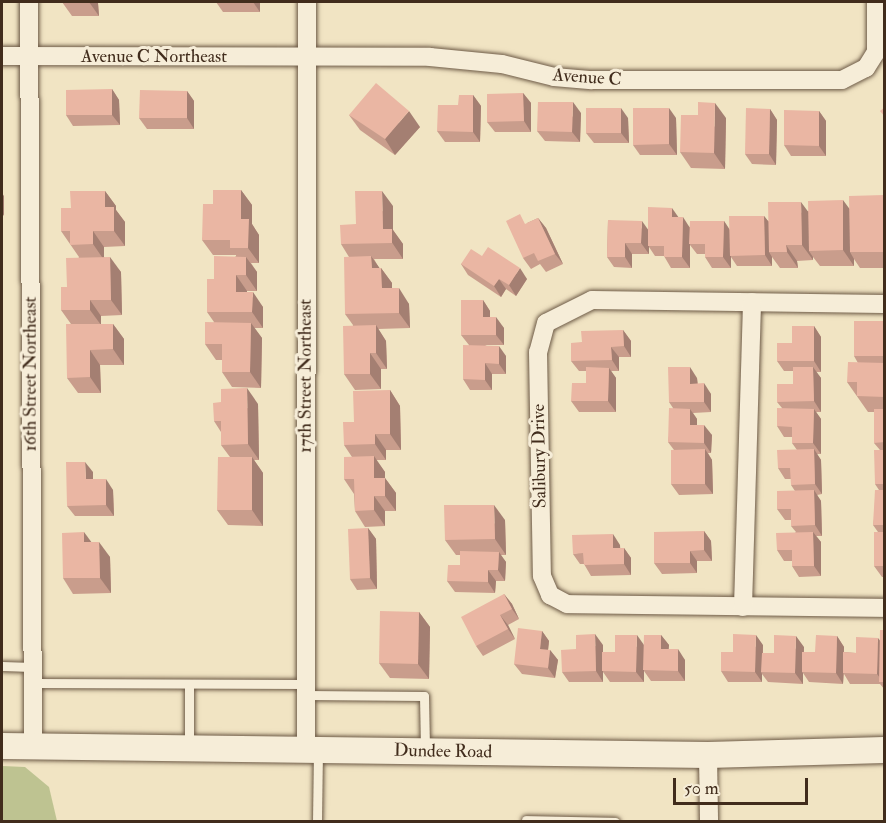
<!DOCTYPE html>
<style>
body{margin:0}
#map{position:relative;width:886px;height:823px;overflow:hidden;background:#f1e4c3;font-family:"IM FELL Double Pica",serif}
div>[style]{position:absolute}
.green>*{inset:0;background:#bec391}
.roads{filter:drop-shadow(0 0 2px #6d5a46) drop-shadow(0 0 2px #6d5a46)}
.service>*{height:9px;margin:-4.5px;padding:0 4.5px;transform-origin:4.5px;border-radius:4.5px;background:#f6edd8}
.minor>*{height:18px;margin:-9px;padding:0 9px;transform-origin:9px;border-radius:9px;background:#f6edd8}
.secondary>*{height:26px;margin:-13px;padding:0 13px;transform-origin:13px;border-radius:13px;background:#f6edd8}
.wall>*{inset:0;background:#c99d8c}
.shaded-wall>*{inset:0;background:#a47f72}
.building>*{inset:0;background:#eab6a3}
span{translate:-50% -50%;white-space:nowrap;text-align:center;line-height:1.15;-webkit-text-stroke:6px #f6edd8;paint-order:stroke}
.street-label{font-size:18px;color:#412c1c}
.frame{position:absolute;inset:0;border:3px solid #412c1c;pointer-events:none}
.scale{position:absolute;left:673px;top:778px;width:135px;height:27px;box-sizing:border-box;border:3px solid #412c1c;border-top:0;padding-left:8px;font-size:18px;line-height:21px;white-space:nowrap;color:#412c1c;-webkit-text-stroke:4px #f6edd8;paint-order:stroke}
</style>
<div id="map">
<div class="green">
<i style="clip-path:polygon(2px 766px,25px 767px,49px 787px,57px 821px,2px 821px)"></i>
</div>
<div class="roads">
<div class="service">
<i style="left:2px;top:666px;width:30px;rotate:2deg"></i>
<i style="left:33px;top:683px;width:273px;rotate:0.2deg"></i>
<i style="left:189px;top:684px;width:63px;rotate:90deg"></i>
<i style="left:306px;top:695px;width:118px;rotate:0.5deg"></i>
<i style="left:424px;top:696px;width:53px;rotate:88.9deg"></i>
<i style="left:526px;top:820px;width:89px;rotate:1.3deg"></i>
<i style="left:317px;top:822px;width:69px;rotate:-89.2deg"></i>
</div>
<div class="minor">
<i style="left:29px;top:2px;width:745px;rotate:89.69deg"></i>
<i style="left:2px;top:56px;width:428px;rotate:0.1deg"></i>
<i style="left:430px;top:57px;width:72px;rotate:5.6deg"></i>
<i style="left:502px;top:64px;width:54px;rotate:14deg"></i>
<i style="left:554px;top:77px;width:38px;rotate:5deg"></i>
<i style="left:592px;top:80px;width:250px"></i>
<i style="left:842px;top:80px;width:27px;rotate:-27deg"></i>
<i style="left:866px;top:68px;width:19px;rotate:-58deg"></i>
<i style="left:876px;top:52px;width:50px;rotate:-90deg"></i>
<i style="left:884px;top:304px;width:292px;rotate:-179.2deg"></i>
<i style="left:592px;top:300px;width:51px;rotate:153.4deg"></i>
<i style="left:546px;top:323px;width:30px;rotate:105deg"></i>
<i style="left:538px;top:352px;width:224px;rotate:89deg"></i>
<i style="left:542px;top:576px;width:21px;rotate:67deg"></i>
<i style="left:550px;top:595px;width:19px;rotate:28deg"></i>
<i style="left:567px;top:604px;width:317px;rotate:0.7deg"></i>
<i style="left:743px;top:607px;width:305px;rotate:-88.3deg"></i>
<i style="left:306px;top:750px;width:748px;rotate:-89.92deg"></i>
<i style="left:708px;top:755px;width:67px;rotate:89.1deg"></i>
</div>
<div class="secondary">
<i style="left:2px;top:746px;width:706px;rotate:0.73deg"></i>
<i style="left:708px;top:755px;width:176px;rotate:-1.6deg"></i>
</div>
</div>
<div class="wall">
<i style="clip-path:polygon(62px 2px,115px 2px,115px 3px,98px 3px,99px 16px,72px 16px)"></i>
<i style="clip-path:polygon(216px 2px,260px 2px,260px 12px,223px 12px)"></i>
<i style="clip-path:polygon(112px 89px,119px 100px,120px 125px,73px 126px,66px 115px)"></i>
<i style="clip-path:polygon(187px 91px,194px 101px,194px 129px,147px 129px,139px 118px)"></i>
<i style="clip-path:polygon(523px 93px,531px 103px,531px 132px,495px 132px,487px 122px)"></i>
<i style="clip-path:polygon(473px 95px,481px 106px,480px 142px,445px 142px,437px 131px)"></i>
<i style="clip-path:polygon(770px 109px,777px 120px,776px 165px,752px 164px,745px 154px)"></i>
<i style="clip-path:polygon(819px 111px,826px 121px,826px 156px,791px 156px,784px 145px)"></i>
<i style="clip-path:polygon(581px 113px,580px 142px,545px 141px,537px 131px)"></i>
<i style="clip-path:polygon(349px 115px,420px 127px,395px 155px,360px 130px)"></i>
<i style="clip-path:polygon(628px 118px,629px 143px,594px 143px,586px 133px)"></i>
<i style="clip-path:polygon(676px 118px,677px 155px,640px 155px,633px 145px)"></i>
<i style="clip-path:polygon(726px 118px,725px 169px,691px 168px,680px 152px)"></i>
<i style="clip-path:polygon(241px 190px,252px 205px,252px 224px,259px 235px,259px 263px,251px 263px,257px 272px,257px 291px,247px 291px,247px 292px,263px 307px,263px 328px,254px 328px,262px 338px,261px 388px,232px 387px,222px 372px,222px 360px,216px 360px,205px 344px,214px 322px,207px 312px,214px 279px,236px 256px,236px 255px,213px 255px,202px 240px,213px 204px)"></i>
<i style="clip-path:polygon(105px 191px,116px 206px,116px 210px,125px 222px,125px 246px,104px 247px,104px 257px,121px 272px,122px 315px,101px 316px,101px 324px,113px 324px,124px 339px,124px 365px,100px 365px,101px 393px,78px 393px,67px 378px,71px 324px,61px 310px,67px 287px,79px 257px,61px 231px,71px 208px)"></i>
<i style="clip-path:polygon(884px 195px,885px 268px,860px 268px,854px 259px,854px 266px,820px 266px,813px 257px,813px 260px,797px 261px,798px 268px,780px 268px,772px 257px,772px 266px,737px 266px,731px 257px,731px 268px,712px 268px,705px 257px,705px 254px,697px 254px,690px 245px,690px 268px,671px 268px,664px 256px,655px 256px,649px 247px,649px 254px,632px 254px,632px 268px,614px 267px,607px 257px,608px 220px,648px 230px,678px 217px,689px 227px,724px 221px,730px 230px,764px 216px,768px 221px,808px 211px,849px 209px)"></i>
<i style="clip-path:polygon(393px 206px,393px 230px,403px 244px,403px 259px,374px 259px,379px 268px,381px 268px,392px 283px,392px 288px,409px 304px,410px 328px,378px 329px,386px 341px,387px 369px,381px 369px,381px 389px,355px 390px,344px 374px,353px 325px,345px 314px,349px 257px,341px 244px,356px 224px)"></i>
<i style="clip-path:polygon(538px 218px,546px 228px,563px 264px,546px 272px,540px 264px,531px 269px,523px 258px,527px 223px)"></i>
<i style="clip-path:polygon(482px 256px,527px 279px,516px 296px,506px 289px,501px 297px,468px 275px,461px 264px)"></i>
<i style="clip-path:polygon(483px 300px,490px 311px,490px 317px,504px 328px,504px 345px,485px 345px,506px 356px,506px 374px,492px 374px,492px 390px,470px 390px,463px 379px,469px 345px,461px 335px)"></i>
<i style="clip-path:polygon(885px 321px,885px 577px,882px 577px,874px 566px,878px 532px,873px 525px,879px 490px,875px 484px,880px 450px,874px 443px,874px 412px,868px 412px,847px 382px,858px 363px,854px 356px)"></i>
<i style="clip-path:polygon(814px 326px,821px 337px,821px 372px,816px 372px,821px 378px,821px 412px,816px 412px,821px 419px,821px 454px,817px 454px,821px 460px,822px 494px,817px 495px,821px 501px,822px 536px,816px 536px,821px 542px,821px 576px,799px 577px,792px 566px,792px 561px,784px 561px,777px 550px,796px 532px,791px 526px,791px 520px,785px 520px,777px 509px,795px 491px,791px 485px,791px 479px,785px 479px,778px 468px,797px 450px,792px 443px,792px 437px,784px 437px,777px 426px,782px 408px,777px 402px,793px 384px,793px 371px,784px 371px,777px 361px,792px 343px)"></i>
<i style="clip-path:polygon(623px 330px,631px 341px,631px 357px,619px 357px,619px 371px,611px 371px,616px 378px,616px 412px,579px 412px,571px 401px,586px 383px,586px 371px,579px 371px,571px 361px,582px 342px)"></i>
<i style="clip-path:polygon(697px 378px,698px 384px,711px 394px,711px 412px,693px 413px,697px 419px,697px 425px,712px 435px,711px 453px,708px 453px,712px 460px,713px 494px,679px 495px,671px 484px,674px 450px,668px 442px,673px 408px,669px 402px)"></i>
<i style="clip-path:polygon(390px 390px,400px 406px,401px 450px,386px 450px,386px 460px,376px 460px,385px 472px,385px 478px,396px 493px,396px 511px,385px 511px,385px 526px,365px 527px,355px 511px,354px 494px,344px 479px,352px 457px,344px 445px,354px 422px)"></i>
<i style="clip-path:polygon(258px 404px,259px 460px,254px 460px,263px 473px,263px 526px,228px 525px,217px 510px,230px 457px,221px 445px,221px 432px,214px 421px)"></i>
<i style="clip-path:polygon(93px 472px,93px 479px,113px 490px,114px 516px,75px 516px,67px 506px)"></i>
<i style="clip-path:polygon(505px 520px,506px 555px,500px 555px,506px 562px,505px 581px,496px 581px,495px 593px,455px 592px,447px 581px,460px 565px,460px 555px,456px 555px,445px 540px)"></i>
<i style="clip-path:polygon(368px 528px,376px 539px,377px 589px,357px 590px,350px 579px)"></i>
<i style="clip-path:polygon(704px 531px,711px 541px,712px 561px,697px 561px,697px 573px,662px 574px,654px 563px)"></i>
<i style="clip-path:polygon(90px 542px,110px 557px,111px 593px,73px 594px,63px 578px)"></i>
<i style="clip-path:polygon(620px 545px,620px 548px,624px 548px,631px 558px,631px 575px,591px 576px,584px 564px,580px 564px,573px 554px)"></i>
<i style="clip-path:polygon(504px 594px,512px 604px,519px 619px,508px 625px,515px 639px,483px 656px,476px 646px)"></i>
<i style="clip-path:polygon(419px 612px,430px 627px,429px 679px,390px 678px,379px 663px)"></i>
<i style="clip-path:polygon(885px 630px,885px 690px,880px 684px,850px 684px,844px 674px,843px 684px,809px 682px,803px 673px,803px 684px,768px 682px,762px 674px,762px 682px,728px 682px,721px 671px,733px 652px,763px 645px,763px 653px,774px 653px,804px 647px,804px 652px,815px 652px,837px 636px,844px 647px,844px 652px,856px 653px,880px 641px)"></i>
<i style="clip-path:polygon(542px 631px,549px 641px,548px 650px,550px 650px,558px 660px,555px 678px,522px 674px,514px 664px)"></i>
<i style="clip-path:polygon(661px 635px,669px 645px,668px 649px,685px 660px,685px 681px,651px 681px,644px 671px,644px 682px,610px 682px,603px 672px,603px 682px,569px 682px,562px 672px,576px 649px,603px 645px,603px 652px,615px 652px,644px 645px)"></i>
</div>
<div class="shaded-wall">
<i style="clip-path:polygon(89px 2px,97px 2px,98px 3px,99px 16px)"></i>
<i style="clip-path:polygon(253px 2px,260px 2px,260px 12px)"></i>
<i style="clip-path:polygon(112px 89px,119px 100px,120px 125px,112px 115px)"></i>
<i style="clip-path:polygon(187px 91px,194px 101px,194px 129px,187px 118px)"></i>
<i style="clip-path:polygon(523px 93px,531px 103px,531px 132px,524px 121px)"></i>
<i style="clip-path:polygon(473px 95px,481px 106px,480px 142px,473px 132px)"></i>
<i style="clip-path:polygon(573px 102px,581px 113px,580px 142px,572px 132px)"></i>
<i style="clip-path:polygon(715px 103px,726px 118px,725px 169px,714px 153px)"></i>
<i style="clip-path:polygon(621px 108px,628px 118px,629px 143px,621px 133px)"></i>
<i style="clip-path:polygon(669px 108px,676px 118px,677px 155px,669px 144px)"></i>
<i style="clip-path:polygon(770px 109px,777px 120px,776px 165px,769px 154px)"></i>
<i style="clip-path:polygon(409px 111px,420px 127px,395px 155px,385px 139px)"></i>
<i style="clip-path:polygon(819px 111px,826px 121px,826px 156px,819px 146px)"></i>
<i style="clip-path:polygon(241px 190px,252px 205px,252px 224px,259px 235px,259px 263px,248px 248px,241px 219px)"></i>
<i style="clip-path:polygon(105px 191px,116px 206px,116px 210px,125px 222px,125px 246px,114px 231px,105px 207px)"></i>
<i style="clip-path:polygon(382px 191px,393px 206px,393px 230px,403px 244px,403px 259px,383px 229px)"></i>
<i style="clip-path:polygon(2px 193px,4px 196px,4px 216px,2px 213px)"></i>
<i style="clip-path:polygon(843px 200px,854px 215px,850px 252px,854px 259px,854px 266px,843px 250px)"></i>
<i style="clip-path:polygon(801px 202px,812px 217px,809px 251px,813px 257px,813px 260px,802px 245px)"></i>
<i style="clip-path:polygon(672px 208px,679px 218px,672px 217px)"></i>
<i style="clip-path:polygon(764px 216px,772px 226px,769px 252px,772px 257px,772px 266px,765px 255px)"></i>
<i style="clip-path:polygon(683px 217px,690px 228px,690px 268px,682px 257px)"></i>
<i style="clip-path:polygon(538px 218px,546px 228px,563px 264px,555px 254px)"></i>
<i style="clip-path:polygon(642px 221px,649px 231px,649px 254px,641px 243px)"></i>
<i style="clip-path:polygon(724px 221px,731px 232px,731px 268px,723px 257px)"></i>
<i style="clip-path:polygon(93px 231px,104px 247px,104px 260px,93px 244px)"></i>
<i style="clip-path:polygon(625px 243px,632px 254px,632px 268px,625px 257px)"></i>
<i style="clip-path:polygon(786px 245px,797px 261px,798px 268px,787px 252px)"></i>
<i style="clip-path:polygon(371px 256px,381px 270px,381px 268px,392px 283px,392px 304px,382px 288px,372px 268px)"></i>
<i style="clip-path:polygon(110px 257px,121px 272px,122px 315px,111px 300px)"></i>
<i style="clip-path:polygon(246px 257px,257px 272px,257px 291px,246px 275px)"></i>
<i style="clip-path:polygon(520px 268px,527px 279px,516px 296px,509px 285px)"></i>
<i style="clip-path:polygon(236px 275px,247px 291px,247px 307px,236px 292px)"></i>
<i style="clip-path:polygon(499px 279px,506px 289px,501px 297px,494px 286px)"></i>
<i style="clip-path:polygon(399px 288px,409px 304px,410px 328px,399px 313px)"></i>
<i style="clip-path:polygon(253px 292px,263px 307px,263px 328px,252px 312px)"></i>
<i style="clip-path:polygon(90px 300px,101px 316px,101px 325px,90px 310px)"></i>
<i style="clip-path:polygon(483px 300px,490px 311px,490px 328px,483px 317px)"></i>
<i style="clip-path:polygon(496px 317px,504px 328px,504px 345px,496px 335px)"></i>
<i style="clip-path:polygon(251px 323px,262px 338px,261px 388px,250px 372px)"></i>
<i style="clip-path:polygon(113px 324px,124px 339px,124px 365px,113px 349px)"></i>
<i style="clip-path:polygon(376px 325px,386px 341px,387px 369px,376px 353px)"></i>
<i style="clip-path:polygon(814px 326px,821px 337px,821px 372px,814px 361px)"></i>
<i style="clip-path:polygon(623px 330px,631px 341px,631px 357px,624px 346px)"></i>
<i style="clip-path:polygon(499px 346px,506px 356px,506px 374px,499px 364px)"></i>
<i style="clip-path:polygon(611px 347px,619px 357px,619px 371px,612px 360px)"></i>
<i style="clip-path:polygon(90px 350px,100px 365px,101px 393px,90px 377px)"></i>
<i style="clip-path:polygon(370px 353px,381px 369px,381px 389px,370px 374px)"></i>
<i style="clip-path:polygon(485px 363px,492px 374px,492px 390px,485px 380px)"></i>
<i style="clip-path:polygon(690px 367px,697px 378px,698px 394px,690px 384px)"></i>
<i style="clip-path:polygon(813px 367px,821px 378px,821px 412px,814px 401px)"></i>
<i style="clip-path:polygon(609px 368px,616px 378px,616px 412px,608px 401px)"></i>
<i style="clip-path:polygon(704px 383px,711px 394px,711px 412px,704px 402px)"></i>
<i style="clip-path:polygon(247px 388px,258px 404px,259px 460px,248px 444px)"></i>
<i style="clip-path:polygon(390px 390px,400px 406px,401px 450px,390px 434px)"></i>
<i style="clip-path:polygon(690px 409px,697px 419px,697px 435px,690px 425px)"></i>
<i style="clip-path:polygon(814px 409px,821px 419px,821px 454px,813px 443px)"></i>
<i style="clip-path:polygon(704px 425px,712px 435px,711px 453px,704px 443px)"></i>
<i style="clip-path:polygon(375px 434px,386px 450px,386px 460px,375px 444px)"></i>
<i style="clip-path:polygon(705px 449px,712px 460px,713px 494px,705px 484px)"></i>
<i style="clip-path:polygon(814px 449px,821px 460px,822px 494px,815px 484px)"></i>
<i style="clip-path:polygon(374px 456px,385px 472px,385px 494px,374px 478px)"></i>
<i style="clip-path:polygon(252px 457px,263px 473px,263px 526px,252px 510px)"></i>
<i style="clip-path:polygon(85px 462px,93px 472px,93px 490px,86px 479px)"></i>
<i style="clip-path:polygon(385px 478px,396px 493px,396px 511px,385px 496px)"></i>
<i style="clip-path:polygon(106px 479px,113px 490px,114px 516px,106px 505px)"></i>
<i style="clip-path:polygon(814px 490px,821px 501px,822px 536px,815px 525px)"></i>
<i style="clip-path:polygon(374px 496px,385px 511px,385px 526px,374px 510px)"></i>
<i style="clip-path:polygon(494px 505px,505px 520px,506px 555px,495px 539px)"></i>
<i style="clip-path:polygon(368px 528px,376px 539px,377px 589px,370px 578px)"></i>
<i style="clip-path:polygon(704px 531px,711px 541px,712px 561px,704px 550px)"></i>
<i style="clip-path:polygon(84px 532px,95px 547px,84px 542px)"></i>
<i style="clip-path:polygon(813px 532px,821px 542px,821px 576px,814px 566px)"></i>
<i style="clip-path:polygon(613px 534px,620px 545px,621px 559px,613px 548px)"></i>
<i style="clip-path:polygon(99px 542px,110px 557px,111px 593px,100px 578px)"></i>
<i style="clip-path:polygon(624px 548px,631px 558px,631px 575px,624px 564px)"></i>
<i style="clip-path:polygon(690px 551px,697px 561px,697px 573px,690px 563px)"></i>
<i style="clip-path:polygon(499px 552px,506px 562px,505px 581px,498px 570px)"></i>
<i style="clip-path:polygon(488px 570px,496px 581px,495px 593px,488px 582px)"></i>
<i style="clip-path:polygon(504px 594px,512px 604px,519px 619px,512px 609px)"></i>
<i style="clip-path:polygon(419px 612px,430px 627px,429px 679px,418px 664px)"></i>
<i style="clip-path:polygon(500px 615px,508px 625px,515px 639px,508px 629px)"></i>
<i style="clip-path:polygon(542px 631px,549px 641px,547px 659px,540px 649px)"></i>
<i style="clip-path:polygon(595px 634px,603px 645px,603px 682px,596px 671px)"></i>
<i style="clip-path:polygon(637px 635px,644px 645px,644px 682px,636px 672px)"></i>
<i style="clip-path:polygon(661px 635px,669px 645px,668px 660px,661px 649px)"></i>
<i style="clip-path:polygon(756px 635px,763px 645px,762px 672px,761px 672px,762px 674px,762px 682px,755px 672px)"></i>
<i style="clip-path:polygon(796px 636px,804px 647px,803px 672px,802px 672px,803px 673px,803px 684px,795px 673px)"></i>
<i style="clip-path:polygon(837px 636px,844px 647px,843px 684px,836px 673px)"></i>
<i style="clip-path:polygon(878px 638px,885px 647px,883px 682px,877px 674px)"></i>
<i style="clip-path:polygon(678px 649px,685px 660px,685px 681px,678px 671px)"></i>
<i style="clip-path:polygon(550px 650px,558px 660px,555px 678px,548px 668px)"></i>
</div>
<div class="building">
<i style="clip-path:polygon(376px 83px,409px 111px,385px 139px,349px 115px)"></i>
<i style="clip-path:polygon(112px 89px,112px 115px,66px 115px,66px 90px)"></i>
<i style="clip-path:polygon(140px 90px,187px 91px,187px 118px,139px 118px)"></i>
<i style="clip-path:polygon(523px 93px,524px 121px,487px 122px,487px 94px)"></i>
<i style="clip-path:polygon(459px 95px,473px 95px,473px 132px,437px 131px,438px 105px,458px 105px)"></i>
<i style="clip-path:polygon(538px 102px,573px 102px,572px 132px,537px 131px)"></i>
<i style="clip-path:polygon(698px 102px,715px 103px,714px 153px,680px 152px,681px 115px,698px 115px)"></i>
<i style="clip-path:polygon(885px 107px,885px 117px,880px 111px)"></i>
<i style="clip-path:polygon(586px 108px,621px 108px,621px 133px,586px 133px)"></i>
<i style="clip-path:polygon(633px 108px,669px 108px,669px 144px,633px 145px)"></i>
<i style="clip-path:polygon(746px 108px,770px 109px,769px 154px,745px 154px)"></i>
<i style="clip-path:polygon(784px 110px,819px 111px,819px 146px,784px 145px)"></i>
<i style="clip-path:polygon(213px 190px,241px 190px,241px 219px,249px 219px,248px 248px,230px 248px,230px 240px,202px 240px,203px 204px,213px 204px)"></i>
<i style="clip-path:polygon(70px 191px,105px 191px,105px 207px,114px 207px,114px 231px,93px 231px,93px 244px,70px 245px,70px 231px,61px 231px,61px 208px,71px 208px)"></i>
<i style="clip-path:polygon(355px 191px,382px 191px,383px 229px,392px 229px,392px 243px,341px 244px,340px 225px,356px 224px)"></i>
<i style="clip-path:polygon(884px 195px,885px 252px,850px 252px,849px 196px)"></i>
<i style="clip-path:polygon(843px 200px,843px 250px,809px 251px,808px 201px)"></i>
<i style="clip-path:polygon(768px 202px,801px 202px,802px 245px,786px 245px,787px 252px,769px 252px)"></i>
<i style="clip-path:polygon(648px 207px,672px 208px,672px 217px,683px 217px,682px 257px,664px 257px,664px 246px,648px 246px)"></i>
<i style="clip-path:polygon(520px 214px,525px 224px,538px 218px,555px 254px,538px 261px,534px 253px,523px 258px,506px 221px)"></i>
<i style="clip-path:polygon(729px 216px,764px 216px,765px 255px,730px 256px)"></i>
<i style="clip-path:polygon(608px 220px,642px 221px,641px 243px,625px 243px,625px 257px,607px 257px)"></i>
<i style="clip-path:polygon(690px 221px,724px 221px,723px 257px,705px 257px,705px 244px,689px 244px)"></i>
<i style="clip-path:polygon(488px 247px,520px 268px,509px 285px,499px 279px,494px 286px,461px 264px,471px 249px,482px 256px)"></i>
<i style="clip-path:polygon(214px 256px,246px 257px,246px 275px,236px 275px,236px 292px,253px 292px,252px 312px,207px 312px,207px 279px,214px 279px)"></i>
<i style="clip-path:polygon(371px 256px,372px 268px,381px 268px,382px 288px,399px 288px,399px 313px,345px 314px,344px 257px)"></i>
<i style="clip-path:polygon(110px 257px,111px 300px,90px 300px,90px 310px,61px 310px,61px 287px,67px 287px,66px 258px)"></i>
<i style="clip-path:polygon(461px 300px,483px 300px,483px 317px,496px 317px,496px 335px,461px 335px)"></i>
<i style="clip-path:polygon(854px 321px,885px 321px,885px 356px,854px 356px)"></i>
<i style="clip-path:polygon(205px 322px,251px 323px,250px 372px,222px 372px,222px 344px,205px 344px)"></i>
<i style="clip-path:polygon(66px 324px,113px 324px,113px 349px,90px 350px,90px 377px,67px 378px)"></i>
<i style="clip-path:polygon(376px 325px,376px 353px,370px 353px,370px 374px,344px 374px,343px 326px)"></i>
<i style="clip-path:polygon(792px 326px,814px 326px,814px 361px,777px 361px,777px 343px,792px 343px)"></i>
<i style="clip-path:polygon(623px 330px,624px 346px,611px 347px,612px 360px,571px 361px,571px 343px,582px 342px,581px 331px)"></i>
<i style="clip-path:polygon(463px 345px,499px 346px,499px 364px,485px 363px,485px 380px,463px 379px)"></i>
<i style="clip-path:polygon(848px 362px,885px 363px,885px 397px,857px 396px,857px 382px,847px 382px)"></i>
<i style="clip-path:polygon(586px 367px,609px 368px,608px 401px,571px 401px,572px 383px,586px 383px)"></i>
<i style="clip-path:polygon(668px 367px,690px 367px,690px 384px,704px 383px,704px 402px,669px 402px)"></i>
<i style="clip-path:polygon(793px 367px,813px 367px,814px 401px,777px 402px,777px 384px,793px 384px)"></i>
<i style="clip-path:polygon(247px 388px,248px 444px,221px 445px,221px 421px,214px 421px,213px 403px,221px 402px,221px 389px)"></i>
<i style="clip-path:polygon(390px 390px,390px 434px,375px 434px,375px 444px,344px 445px,343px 422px,354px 422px,353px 391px)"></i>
<i style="clip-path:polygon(669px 408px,690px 409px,690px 425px,704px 425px,704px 443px,668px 442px)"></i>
<i style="clip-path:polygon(777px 408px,814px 409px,813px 443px,792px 443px,792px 427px,777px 426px)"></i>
<i style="clip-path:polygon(874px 409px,885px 409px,885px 442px,874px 443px)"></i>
<i style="clip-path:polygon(705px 449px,705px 484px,671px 484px,671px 450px)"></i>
<i style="clip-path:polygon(814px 449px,815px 484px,791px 485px,790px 468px,778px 468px,777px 450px)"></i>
<i style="clip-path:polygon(874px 450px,885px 450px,885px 484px,875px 484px)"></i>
<i style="clip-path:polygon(374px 456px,374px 478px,385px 478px,385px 496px,374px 496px,374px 510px,355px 511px,354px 479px,344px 479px,344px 457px)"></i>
<i style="clip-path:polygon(218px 457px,252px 457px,252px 510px,217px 510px)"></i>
<i style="clip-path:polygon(66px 462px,85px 462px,86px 479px,106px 479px,106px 505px,67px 506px)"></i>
<i style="clip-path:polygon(814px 490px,815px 525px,791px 526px,791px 509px,777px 509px,777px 491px)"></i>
<i style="clip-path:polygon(875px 490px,885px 490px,885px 525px,873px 525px)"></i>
<i style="clip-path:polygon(444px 505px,494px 505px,495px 539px,445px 540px)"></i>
<i style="clip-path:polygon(368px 528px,370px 578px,350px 579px,348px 529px)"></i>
<i style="clip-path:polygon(704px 531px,704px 550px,690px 551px,690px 563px,654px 563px,654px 532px)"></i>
<i style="clip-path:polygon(84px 532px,84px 542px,99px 542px,100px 578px,63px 578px,62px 533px)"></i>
<i style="clip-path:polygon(813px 532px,814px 566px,792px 566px,792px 550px,777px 550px,776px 533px)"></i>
<i style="clip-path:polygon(874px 532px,885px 532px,885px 566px,874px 566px)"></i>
<i style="clip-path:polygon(613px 534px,613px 548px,624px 548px,624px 564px,584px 565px,583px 553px,573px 554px,572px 535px)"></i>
<i style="clip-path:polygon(460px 551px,499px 552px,498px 570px,488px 570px,488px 582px,447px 581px,448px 565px,460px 565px)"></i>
<i style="clip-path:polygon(504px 594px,512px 609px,500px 615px,508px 629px,476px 646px,461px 617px)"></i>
<i style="clip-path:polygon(380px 611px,419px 612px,418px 664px,379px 663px)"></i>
<i style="clip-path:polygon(518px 628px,542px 631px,540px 649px,550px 650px,548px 668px,514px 664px)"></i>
<i style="clip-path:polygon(880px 630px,885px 630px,885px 682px,879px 682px)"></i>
<i style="clip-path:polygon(595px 634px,596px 671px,562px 672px,561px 650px,576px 649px,576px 635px)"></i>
<i style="clip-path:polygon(733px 634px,756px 635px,755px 672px,721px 671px,721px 652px,733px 652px)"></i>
<i style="clip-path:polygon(615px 635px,637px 635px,636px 672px,602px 671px,602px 652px,615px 652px)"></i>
<i style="clip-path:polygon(644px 635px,661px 635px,661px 649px,678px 649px,678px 671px,643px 670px)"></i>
<i style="clip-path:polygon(774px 635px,796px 636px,795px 673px,761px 672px,762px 653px,774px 653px)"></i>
<i style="clip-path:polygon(816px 635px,837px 636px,836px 673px,802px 672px,802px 652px,815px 652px)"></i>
<i style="clip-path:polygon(856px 637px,878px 638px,877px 674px,843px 673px,843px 652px,856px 653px)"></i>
</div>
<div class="street-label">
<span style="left:154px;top:57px">Avenue C Northeast</span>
<span style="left:587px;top:78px;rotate:4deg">Avenue C</span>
<span style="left:31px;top:374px;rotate:-90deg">16th Street Northeast</span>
<span style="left:306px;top:376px;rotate:-90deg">17th Street Northeast</span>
<span style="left:540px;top:456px;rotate:-91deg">Salibury Drive</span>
<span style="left:443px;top:752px;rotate:1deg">Dundee Road</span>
</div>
<div class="frame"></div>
<div class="scale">50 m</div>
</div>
